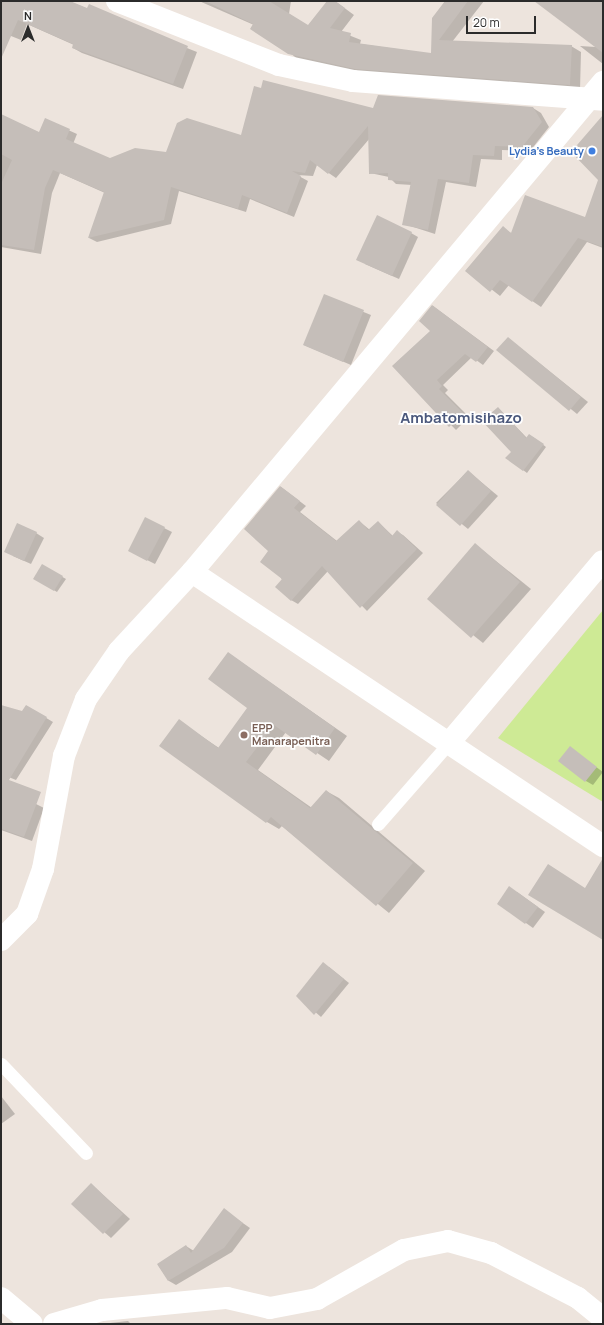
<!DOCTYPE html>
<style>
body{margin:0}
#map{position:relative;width:604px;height:1325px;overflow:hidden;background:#ede4dd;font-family:Manrope,sans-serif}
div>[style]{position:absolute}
.pitch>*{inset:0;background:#ceea95}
.shadow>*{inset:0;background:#0003}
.building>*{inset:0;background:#c5beb9}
.service>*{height:13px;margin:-6.5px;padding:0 6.5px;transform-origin:6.5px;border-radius:6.5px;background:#fff}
.minor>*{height:22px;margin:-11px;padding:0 11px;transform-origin:11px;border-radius:11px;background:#fff}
.tertiary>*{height:22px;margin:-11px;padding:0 11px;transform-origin:11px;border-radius:11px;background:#fff}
.dots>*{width:11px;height:11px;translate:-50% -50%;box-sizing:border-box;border:2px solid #fff;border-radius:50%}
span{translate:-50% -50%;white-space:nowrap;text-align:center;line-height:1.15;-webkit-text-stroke:3.5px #fff;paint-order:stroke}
.shop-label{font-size:11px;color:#366cbe;font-weight:700}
.right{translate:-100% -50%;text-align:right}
.education-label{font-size:11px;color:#785e54;font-weight:700}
.left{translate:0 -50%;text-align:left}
.district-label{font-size:15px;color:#4b587c;font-weight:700}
.frame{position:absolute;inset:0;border:2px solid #2b2b2b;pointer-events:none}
.north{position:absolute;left:8px;top:8px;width:40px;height:40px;-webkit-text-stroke:3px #fff;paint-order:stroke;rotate:0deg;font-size:11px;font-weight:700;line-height:16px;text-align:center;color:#2b2b2b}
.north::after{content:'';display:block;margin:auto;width:14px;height:18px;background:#2b2b2b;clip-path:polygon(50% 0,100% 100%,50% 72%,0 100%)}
.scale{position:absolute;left:466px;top:16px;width:70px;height:18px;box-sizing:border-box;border:2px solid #2b2b2b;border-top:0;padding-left:5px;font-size:12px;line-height:14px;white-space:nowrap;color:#2b2b2b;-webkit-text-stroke:3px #fff;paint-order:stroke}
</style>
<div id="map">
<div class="pitch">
<i style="clip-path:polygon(603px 610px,603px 802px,498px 738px)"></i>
</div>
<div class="shadow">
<i style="clip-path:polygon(1px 1px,68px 1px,197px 52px,183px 89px,82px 53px,73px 48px,74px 45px,27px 24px,21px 40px,1px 32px)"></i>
<i style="clip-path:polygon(199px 1px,291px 1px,289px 14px,308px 26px,328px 1px,335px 1px,354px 15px,341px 32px,361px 40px,360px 44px,432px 54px,446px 1px,484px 1px,452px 42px,571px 46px,581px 52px,580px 90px,366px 74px,299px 60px,254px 25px)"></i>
<i style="clip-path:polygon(538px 1px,603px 1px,603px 64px,580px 46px,596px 47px)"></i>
<i style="clip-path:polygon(533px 108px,541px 113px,549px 127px,530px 151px,502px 150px,502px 160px,481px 159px,476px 187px,446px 182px,435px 234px,404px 224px,412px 185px,396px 184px,389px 177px,370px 173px,370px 138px,336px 178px,317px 165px,313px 176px,297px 175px,308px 181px,294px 217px,250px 199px,246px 212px,179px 191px,171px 224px,97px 242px,89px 238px,105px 193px,60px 173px,52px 193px,41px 254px,1px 247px,1px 115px,40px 133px,46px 120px,77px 134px,73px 144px,110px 160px,166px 153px,374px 110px)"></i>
<i style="clip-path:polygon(603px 201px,603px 248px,587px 242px,541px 307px,509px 285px,500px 296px,467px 270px,503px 228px,511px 233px,586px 219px)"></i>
<i style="clip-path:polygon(411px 233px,418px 237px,399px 279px,365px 264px)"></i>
<i style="clip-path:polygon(324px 296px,371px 315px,351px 365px,304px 345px)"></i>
<i style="clip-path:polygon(433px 306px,494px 351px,483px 365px,472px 357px,443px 385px,448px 390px,445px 393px,469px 417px,456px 430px,393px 366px,431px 331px)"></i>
<i style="clip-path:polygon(508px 338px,588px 402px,577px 414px,498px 350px)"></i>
<i style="clip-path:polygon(498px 408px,527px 438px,533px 437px,546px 447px,527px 473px,507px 458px,512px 452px)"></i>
<i style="clip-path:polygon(468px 471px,498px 496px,468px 529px,436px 503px)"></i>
<i style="clip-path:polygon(281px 487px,306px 506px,300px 512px,337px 541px,359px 521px,370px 530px,378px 522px,393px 536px,397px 532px,403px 535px,423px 553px,367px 611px,328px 571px,298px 604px,291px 600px,269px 551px)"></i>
<i style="clip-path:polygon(164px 528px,172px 532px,155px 564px,137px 555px)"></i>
<i style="clip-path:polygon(36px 533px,44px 538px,31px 564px,13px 556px)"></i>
<i style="clip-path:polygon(476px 545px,531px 589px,483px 643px,428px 599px)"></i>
<i style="clip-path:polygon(43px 566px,66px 579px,57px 592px,35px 579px)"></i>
<i style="clip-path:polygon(228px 653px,347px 736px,329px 761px,286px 732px,258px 770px,312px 808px,326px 791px,339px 798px,425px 871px,389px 913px,282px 826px,279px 829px,267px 822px,179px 721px,219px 748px,249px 707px)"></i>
<i style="clip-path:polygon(1px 706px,22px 712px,26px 706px,53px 722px,16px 780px,1px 774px)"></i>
<i style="clip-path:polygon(570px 748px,603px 772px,593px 785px,586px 781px)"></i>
<i style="clip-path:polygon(1px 801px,36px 804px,44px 808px,32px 841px,1px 830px)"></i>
<i style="clip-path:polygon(517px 892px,545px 912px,533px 928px,498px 903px)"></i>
<i style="clip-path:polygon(329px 967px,349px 983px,321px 1017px,297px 996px)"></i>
<i style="clip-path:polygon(1px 1096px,15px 1114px,1px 1124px)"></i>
<i style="clip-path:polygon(91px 1184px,130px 1219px,111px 1238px,72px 1204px)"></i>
<i style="clip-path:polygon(224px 1210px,250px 1228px,232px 1252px,176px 1285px,169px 1281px,158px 1265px,186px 1246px,194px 1251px)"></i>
<i style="clip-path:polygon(128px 1321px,131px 1324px,109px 1324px,110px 1323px)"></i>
</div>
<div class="building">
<i style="clip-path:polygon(1px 1px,70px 1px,87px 8px,89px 4px,188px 46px,173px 84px,72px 48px,73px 44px,18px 20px,1px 59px)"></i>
<i style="clip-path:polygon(205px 1px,269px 1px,308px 25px,327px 1px,335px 1px,345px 8px,330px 28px,351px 33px,349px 42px,431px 53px,432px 18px,445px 1px,468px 1px,439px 40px,572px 45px,570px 85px,355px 69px,288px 54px,250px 29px,253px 24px)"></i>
<i style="clip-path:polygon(534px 1px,603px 1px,603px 53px)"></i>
<i style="clip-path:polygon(263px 80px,373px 108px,378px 95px,533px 107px,542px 122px,522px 147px,495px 146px,494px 156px,473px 155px,469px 183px,438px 179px,428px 230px,402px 225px,411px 182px,388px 180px,388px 173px,369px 174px,368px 126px,328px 174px,310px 160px,305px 173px,292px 171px,301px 176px,287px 213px,242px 195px,238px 209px,171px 187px,164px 220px,88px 238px,104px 192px,53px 170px,45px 188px,34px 250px,1px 245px,1px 184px,12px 160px,1px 154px,1px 114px,39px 132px,45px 118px,70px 129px,66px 139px,110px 158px,135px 148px,166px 152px,177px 123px,187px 118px,241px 135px,254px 86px,261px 88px)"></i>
<i style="clip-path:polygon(603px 115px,603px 247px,578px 238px,532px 302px,500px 280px,490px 292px,465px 271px,503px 226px,511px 233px,525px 195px,585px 217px,598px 180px,571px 152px)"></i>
<i style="clip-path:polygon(377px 215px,412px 232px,392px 276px,356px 260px)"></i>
<i style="clip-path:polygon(324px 294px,364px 310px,343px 362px,303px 345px)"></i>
<i style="clip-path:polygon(432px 305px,488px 347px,476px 362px,465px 354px,437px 380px,442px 386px,439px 389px,463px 413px,449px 427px,392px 366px,430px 331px,419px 321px)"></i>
<i style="clip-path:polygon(508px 337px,581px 397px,569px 411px,496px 350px)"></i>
<i style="clip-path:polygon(498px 407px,526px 438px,529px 434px,544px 444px,523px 471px,505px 458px,511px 452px,482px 421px)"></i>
<i style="clip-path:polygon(468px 470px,491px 491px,460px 526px,436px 505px)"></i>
<i style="clip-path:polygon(280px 486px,300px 501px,294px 508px,336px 541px,359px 520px,368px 530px,378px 521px,392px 536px,397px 530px,417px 549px,360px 608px,322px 566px,291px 601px,275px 587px,282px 579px,260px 562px,268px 551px,244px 529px)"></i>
<i style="clip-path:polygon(145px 517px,165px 527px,147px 561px,128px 551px)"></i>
<i style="clip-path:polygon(17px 523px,37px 532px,24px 561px,4px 552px)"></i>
<i style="clip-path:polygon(475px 543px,520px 582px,471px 638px,427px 599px)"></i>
<i style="clip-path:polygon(42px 564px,63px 576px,54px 591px,33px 579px)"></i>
<i style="clip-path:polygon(228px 652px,335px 728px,316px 755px,274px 725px,246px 762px,310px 808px,326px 790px,413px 863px,376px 906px,271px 817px,266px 823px,159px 746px,179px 719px,218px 748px,247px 708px,208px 679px)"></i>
<i style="clip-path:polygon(1px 705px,22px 711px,26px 705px,47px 717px,9px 780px,41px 792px,24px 837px,1px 829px)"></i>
<i style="clip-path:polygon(570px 746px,597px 767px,585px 782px,558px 761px)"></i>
<i style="clip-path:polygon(603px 858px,603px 940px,528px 895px,548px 864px,585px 888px)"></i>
<i style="clip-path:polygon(509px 886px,538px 907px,525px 924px,497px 904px)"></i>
<i style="clip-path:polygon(323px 962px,344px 979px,314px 1015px,296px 996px)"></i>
<i style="clip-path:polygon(91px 1183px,123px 1214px,103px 1234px,71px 1204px)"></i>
<i style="clip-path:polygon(224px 1208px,243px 1223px,224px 1248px,168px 1281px,157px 1264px,186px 1245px,191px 1253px)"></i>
</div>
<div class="service">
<i style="left:378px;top:824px;width:108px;rotate:-48.8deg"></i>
<i style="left:1px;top:1064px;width:123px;rotate:46.3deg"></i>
</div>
<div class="minor">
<i style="left:192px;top:572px;width:494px;rotate:33.7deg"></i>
<i style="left:449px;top:743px;width:238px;rotate:-49.8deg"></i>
<i style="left:1px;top:940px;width:37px;rotate:-45deg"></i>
<i style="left:27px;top:914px;width:48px;rotate:-70.4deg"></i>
<i style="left:43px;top:869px;width:115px;rotate:-79.5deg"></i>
<i style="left:64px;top:756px;width:61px;rotate:-68.9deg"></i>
<i style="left:86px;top:699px;width:58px;rotate:-55.5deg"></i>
<i style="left:119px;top:651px;width:108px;rotate:-47.3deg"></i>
<i style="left:192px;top:572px;width:640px;rotate:-50.01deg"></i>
<i style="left:1px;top:1298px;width:40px;rotate:40deg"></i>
<i style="left:54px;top:1324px;width:50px;rotate:-16.3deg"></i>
<i style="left:102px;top:1310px;width:126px;rotate:-5.5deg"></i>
<i style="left:227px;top:1298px;width:44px;rotate:13.1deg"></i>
<i style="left:270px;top:1308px;width:48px;rotate:-10.8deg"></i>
<i style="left:317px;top:1299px;width:100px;rotate:-29.4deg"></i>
<i style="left:404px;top:1250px;width:45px;rotate:-11.6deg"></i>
<i style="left:448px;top:1241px;width:45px;rotate:15.6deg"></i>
<i style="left:491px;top:1253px;width:98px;rotate:27.3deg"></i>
<i style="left:578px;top:1298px;width:32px;rotate:39deg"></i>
</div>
<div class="tertiary">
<i style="left:117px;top:1px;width:174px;rotate:21.6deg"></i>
<i style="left:279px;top:65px;width:76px;rotate:12.2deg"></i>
<i style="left:353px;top:81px;width:251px;rotate:4.3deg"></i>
</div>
<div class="dots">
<i style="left:592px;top:151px;background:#3f7fe0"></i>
<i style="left:244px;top:735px;background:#8d6e63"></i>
</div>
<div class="shop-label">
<span class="right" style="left:584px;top:151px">Lydia's Beauty</span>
</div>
<div class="education-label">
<span class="left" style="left:252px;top:735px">EPP<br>Manarapenitra</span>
</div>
<div class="district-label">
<span style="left:461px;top:418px">Ambatomisihazo</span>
</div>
<div class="frame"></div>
<div class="north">N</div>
<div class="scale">20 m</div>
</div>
